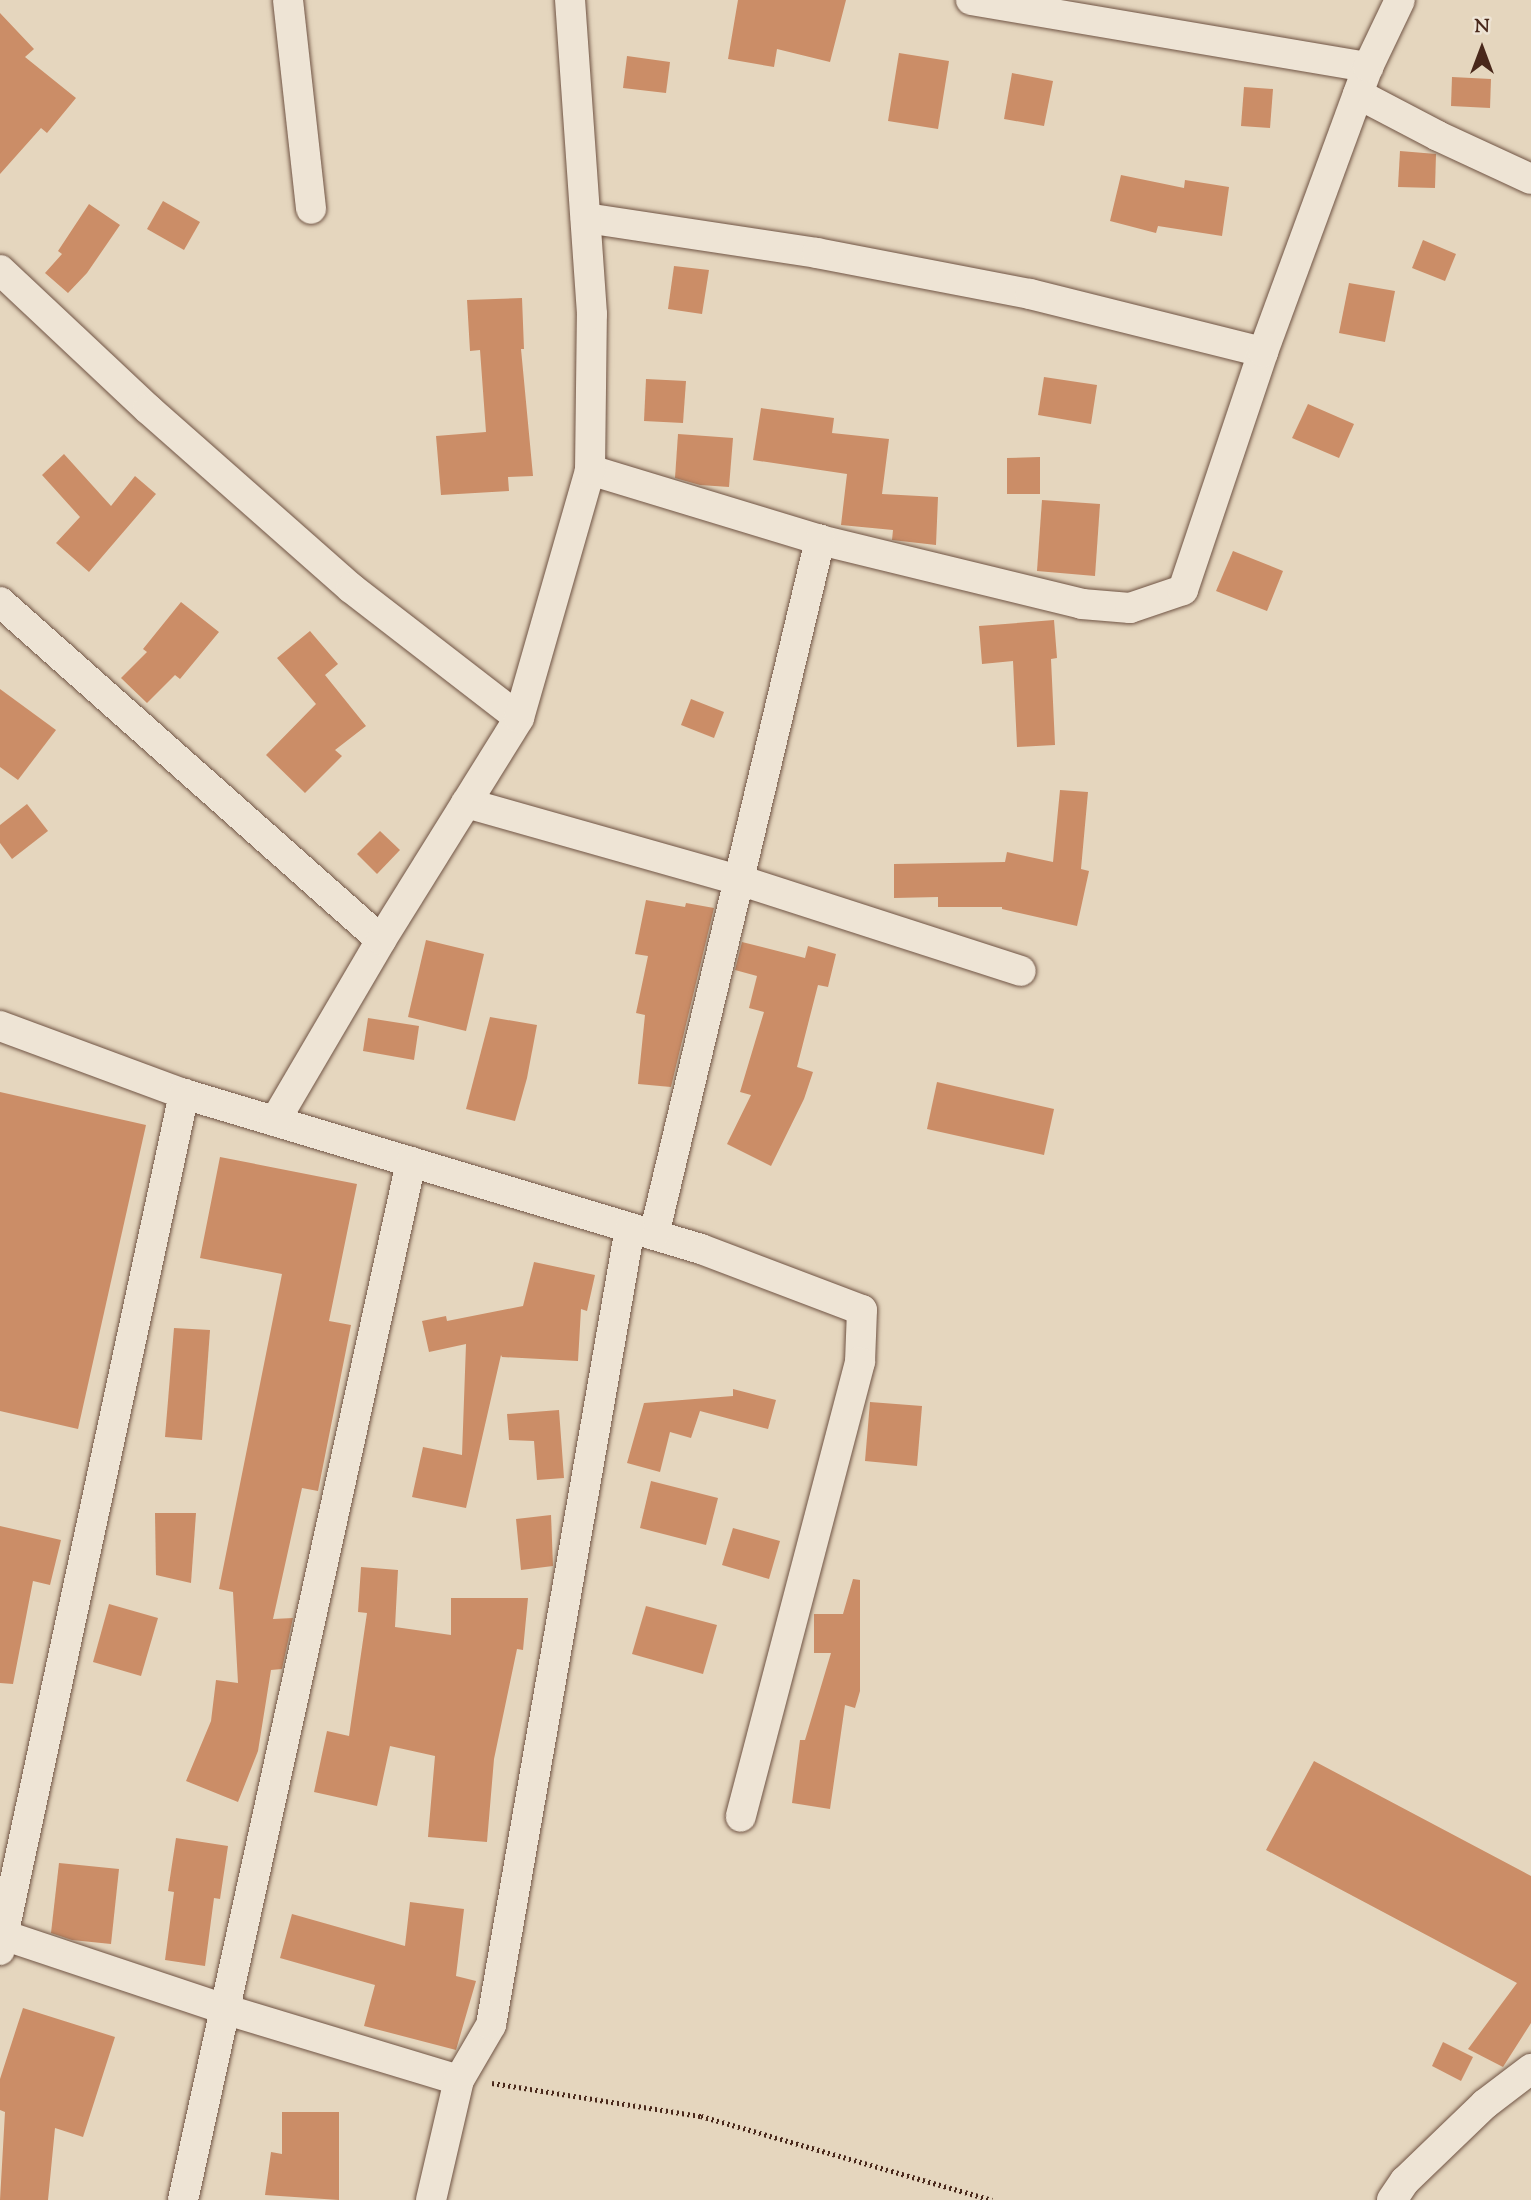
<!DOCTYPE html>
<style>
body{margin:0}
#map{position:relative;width:1531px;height:2200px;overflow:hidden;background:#e5d6be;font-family:"Sorts Mill Goudy",serif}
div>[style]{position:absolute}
.building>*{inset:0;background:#cb8d67}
.path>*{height:4.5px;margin-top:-2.25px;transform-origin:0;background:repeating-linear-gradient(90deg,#49281b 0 2px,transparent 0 5.5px)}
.roads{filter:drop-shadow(0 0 2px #705444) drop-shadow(0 0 2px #705444)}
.minor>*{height:30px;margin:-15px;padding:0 15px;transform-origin:15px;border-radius:15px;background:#eee4d5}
span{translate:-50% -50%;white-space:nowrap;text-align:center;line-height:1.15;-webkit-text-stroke:7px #eee4d5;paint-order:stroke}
.north{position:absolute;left:1447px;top:14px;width:70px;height:70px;-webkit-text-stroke:5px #eee4d5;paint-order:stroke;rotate:0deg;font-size:19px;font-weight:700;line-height:28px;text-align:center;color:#49281b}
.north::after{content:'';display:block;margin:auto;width:24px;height:32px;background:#49281b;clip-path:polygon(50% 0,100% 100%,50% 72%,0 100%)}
</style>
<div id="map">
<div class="building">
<i style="clip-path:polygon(738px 0,846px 0,830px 62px,777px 49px,774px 67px,728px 59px)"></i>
<i style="clip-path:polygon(0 13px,34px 49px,25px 57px,76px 98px,47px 133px,41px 128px,0 174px)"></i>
<i style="clip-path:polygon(899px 53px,949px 61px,938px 129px,888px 121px)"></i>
<i style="clip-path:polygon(627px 56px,670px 62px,666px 93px,623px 88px)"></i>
<i style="clip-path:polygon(1012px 73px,1053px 81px,1044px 126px,1004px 119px)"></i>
<i style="clip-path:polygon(1452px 77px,1491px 79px,1490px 108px,1451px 106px)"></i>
<i style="clip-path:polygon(1244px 87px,1273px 89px,1270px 128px,1241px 126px)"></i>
<i style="clip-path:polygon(1400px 151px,1436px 154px,1435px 188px,1398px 187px)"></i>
<i style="clip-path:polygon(1121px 175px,1184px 188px,1185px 180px,1229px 187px,1222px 236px,1158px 226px,1156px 233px,1110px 221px)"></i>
<i style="clip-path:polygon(163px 201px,200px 222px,184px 250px,147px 229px)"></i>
<i style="clip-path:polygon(89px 204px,120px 225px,87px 273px,68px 293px,45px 273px,62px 254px,58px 251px)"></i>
<i style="clip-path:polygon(1423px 240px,1456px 254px,1445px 281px,1412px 268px)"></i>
<i style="clip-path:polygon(674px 266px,709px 270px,702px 314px,668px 309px)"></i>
<i style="clip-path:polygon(1349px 283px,1395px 291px,1385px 342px,1339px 333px)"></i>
<i style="clip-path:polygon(522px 298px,524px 349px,521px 349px,533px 476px,508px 477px,509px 491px,441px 495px,436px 436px,486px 432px,480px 350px,470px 351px,467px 300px)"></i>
<i style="clip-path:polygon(1044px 377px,1097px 385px,1091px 424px,1038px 415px)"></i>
<i style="clip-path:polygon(646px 379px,686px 381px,683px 423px,644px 421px)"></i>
<i style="clip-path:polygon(1308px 404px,1354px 424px,1339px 458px,1292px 438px)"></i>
<i style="clip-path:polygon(761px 408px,834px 418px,832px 433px,889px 439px,882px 494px,938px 497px,936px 545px,892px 540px,893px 530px,841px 525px,847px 474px,753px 460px)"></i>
<i style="clip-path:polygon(678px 434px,733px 438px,729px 487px,700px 485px,675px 478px)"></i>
<i style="clip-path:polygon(64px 454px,111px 506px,135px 476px,156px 494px,89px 572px,56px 543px,80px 517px,42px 475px)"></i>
<i style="clip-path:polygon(1040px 457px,1040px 494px,1007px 494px,1007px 458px)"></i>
<i style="clip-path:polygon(1042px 500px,1100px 504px,1095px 576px,1037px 571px)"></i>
<i style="clip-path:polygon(1233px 551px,1283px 571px,1267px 611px,1216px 591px)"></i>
<i style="clip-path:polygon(181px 602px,219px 632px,180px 679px,175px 675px,147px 703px,121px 678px,147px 652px,143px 649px)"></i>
<i style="clip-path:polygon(1054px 620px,1057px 658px,1051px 659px,1055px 745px,1017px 747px,1013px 661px,982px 664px,979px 626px)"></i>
<i style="clip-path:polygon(310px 631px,338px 664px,325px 675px,366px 726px,335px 750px,342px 756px,305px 793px,266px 755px,316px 704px,277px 658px)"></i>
<i style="clip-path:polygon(0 689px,56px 730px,18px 780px,0 767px)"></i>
<i style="clip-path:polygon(691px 699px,724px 712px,714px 738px,681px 725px)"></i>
<i style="clip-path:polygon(1060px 790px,1088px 792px,1081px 869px,1089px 871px,1077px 926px,1002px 909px,1002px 907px,938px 907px,938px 897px,894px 898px,894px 864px,1005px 862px,1007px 852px,1053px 862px)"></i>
<i style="clip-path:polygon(27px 804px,48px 831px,12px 859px,0 843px,0 825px)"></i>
<i style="clip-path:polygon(380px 831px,400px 850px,377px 874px,357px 854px)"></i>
<i style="clip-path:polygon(646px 900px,685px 907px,686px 903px,714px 908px,671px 1087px,638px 1084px,645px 1015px,636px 1013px,648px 956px,635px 954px)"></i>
<i style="clip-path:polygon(426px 940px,484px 954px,466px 1031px,408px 1017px)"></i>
<i style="clip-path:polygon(742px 942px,805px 958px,808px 946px,836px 954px,828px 987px,818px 985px,797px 1067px,813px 1072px,804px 1099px,771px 1166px,727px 1144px,751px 1095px,740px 1092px,764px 1012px,749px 1008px,757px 976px,735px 970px)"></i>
<i style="clip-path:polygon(490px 1017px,537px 1025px,527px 1078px,515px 1121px,466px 1109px)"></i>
<i style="clip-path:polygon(368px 1018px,419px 1026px,414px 1060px,363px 1051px)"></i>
<i style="clip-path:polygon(937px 1082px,1054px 1109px,1044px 1155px,927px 1129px)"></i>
<i style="clip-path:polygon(0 1092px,146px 1125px,78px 1429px,0 1411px)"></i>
<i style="clip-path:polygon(220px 1157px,357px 1184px,329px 1321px,351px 1325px,318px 1491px,302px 1488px,273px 1619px,293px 1618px,282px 1669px,271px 1670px,258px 1751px,238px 1802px,186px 1781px,211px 1721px,216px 1680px,238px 1683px,233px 1592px,219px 1589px,282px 1274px,200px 1258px)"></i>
<i style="clip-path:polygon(534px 1262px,595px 1275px,587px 1311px,581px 1309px,578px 1361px,502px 1357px,501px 1355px,466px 1508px,412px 1497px,423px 1447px,462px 1455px,466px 1344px,429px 1352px,422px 1321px,446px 1316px,447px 1321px,523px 1306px)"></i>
<i style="clip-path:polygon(174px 1328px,210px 1330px,202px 1440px,165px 1437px)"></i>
<i style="clip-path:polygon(733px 1389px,776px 1400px,768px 1429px,700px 1411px,691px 1438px,670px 1432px,660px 1472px,627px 1463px,644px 1403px,733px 1396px)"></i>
<i style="clip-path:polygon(870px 1402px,922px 1406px,917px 1466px,865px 1461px)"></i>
<i style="clip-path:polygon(559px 1410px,564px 1478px,537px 1480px,534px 1441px,509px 1440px,507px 1414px)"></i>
<i style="clip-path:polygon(651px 1481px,718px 1498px,706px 1545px,640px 1528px)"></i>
<i style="clip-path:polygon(155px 1513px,196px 1513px,191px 1583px,156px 1575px)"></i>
<i style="clip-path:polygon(551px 1515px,553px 1566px,521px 1570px,516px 1519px)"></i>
<i style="clip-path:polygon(0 1526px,61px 1540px,50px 1585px,33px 1581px,13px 1684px,0 1683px)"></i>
<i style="clip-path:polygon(733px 1528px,780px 1541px,769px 1579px,722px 1565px)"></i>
<i style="clip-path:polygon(361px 1567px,398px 1570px,395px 1627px,451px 1635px,451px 1598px,528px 1598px,523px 1650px,517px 1649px,494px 1759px,487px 1842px,428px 1837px,435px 1756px,390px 1746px,377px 1806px,314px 1792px,327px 1731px,349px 1736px,367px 1613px,358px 1612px)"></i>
<i style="clip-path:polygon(853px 1579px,860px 1580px,860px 1691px,855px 1708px,845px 1705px,830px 1809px,792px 1803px,800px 1740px,805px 1740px,831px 1653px,814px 1653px,814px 1614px,843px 1614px)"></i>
<i style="clip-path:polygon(109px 1604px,158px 1618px,141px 1676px,93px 1662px)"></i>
<i style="clip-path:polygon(646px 1606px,717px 1625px,703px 1674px,632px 1654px)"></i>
<i style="clip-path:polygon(1314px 1761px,1531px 1876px,1531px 2023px,1503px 2067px,1468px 2049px,1517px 1983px,1266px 1850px)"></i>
<i style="clip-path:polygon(176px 1838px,228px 1846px,220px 1899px,214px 1898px,205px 1966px,165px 1960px,174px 1892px,168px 1891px)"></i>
<i style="clip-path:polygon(59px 1863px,119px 1869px,111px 1944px,72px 1940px,51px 1933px)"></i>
<i style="clip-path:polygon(410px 1902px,464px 1909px,456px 1976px,476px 1981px,456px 2050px,364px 2026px,375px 1985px,280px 1958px,292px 1914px,405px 1946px)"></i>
<i style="clip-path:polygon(23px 2008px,115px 2037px,83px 2137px,55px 2128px,48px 2200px,0 2200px,5px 2112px,0 2110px,0 2079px)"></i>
<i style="clip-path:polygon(1443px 2042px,1473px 2057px,1461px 2081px,1432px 2066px)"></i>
<i style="clip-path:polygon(282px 2112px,339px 2112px,339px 2200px,265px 2195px,271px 2152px,282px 2154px)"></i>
</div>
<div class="path">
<i style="left:492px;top:2083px;width:212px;rotate:9deg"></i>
<i style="left:701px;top:2116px;width:303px;rotate:16.1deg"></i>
</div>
<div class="roads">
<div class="minor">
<i style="left:288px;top:0;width:210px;rotate:83.7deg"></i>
<i style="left:971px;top:0;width:403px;rotate:9.6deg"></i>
<i style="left:1358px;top:94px;width:90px;rotate:27.7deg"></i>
<i style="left:1438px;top:136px;width:102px;rotate:24.8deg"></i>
<i style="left:586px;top:218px;width:234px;rotate:8.6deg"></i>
<i style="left:817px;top:253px;width:217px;rotate:10.9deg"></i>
<i style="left:1030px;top:294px;width:240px;rotate:14deg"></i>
<i style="left:0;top:270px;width:203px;rotate:43.2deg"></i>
<i style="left:148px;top:409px;width:271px;rotate:41.4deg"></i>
<i style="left:351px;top:588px;width:212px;rotate:37.7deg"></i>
<i style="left:590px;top:470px;width:240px;rotate:16.9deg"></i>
<i style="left:820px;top:540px;width:270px;rotate:13.7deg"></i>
<i style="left:1082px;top:604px;width:48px;rotate:4.8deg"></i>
<i style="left:1130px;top:608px;width:56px;rotate:-18.8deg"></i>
<i style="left:1183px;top:590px;width:251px;rotate:-71.4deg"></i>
<i style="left:1263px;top:352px;width:304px;rotate:-69.8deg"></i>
<i style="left:1368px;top:67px;width:74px;rotate:-64.5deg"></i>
<i style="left:0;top:602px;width:509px;rotate:41.58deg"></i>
<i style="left:466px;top:803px;width:284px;rotate:15.8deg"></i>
<i style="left:739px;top:880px;width:296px;rotate:17.9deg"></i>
<i style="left:0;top:1026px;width:196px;rotate:20.3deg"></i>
<i style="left:184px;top:1094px;width:540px;rotate:16.69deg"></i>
<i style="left:701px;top:1249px;width:172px;rotate:20.8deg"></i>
<i style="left:862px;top:1310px;width:52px;rotate:92.2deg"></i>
<i style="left:860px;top:1362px;width:470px;rotate:104.7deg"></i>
<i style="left:275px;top:1121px;width:210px;rotate:-59.6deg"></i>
<i style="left:381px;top:940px;width:261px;rotate:-58.1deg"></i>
<i style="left:519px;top:718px;width:258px;rotate:-74deg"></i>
<i style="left:590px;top:470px;width:156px;rotate:-89.3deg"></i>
<i style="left:592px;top:314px;width:315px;rotate:-94deg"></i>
<i style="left:654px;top:1235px;width:715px;rotate:-76.57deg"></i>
<i style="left:0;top:1934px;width:239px;rotate:18.5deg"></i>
<i style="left:227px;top:2010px;width:242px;rotate:16.8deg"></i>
<i style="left:0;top:1950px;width:876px;rotate:-77.87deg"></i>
<i style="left:183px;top:2200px;width:1063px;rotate:-77.61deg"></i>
<i style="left:431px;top:2200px;width:123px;rotate:-76.9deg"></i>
<i style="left:459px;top:2080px;width:64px;rotate:-59.8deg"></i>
<i style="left:491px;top:2025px;width:809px;rotate:-80.11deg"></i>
<i style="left:1392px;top:2200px;width:23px;rotate:-56deg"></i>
<i style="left:1405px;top:2181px;width:111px;rotate:-43.9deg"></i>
<i style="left:1485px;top:2104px;width:58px;rotate:-37.3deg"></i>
</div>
</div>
<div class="north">N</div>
</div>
